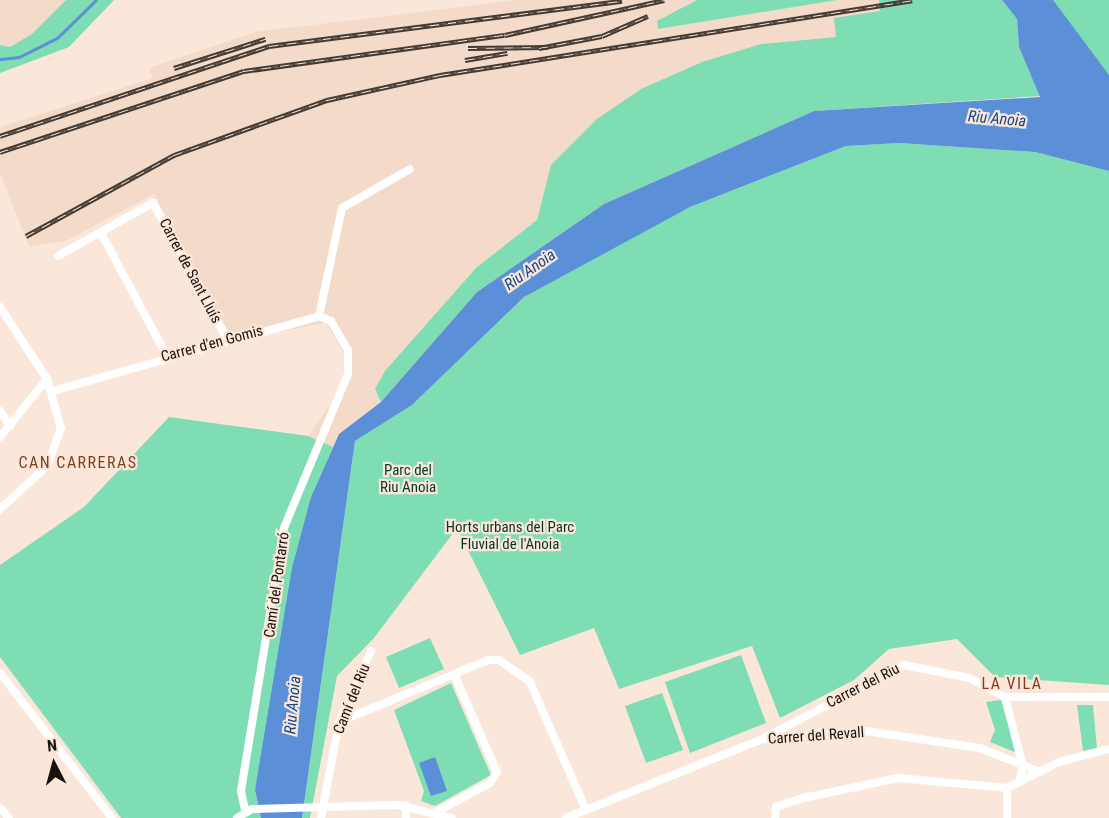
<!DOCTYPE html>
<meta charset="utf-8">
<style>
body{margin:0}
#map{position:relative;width:1109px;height:818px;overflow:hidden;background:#fbe7da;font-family:"Roboto Condensed",sans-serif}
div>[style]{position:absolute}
.built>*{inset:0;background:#f4dac8}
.green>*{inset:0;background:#7eddb2}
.water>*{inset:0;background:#5b8fd8}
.stream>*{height:3px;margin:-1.5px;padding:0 1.5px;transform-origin:1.5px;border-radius:1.5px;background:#5b8fd8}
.minor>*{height:8px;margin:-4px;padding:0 4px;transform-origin:4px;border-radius:4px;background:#fff}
.rail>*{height:5px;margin-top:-2.5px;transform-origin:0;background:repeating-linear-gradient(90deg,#fbe7da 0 9px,#443a34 0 18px);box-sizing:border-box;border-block:2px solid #443a34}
span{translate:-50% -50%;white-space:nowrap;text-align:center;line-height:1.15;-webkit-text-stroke:4.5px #fbe7da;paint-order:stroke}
.street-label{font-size:15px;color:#18110d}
.park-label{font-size:15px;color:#043725}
.water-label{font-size:16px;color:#144789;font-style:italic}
.neighbourhood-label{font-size:16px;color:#7f3e1e;letter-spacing:1.5px}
.north{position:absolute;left:24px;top:734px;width:60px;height:60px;-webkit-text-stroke:4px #fbe7da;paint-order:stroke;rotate:354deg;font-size:16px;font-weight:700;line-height:24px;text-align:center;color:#18110d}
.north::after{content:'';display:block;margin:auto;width:21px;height:27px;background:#18110d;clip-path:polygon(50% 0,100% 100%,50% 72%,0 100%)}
</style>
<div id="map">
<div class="built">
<i style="clip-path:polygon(0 0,66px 0,33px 34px,10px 47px,0 45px)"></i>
<i style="clip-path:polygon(517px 0,697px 0,657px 21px,658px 29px,837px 0,879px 0,880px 11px,836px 37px,761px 44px,702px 62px,641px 89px,551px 165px,537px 220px,476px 268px,375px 389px,381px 402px,339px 434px,333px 447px,308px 436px,341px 390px,348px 361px,326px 323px,233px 340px,154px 194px,68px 240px,29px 247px,0 173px,0 127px,153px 78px,149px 68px,255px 32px)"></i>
</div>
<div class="green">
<i style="clip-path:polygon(66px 0,114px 0,69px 47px,0 73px,0 45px,10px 47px,32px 34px)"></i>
<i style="clip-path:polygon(697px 0,837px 0,658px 29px,657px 21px)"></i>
<i style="clip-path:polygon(879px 0,1002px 0,1017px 19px,1019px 47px,1040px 96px,814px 111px,604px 204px,477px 292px,381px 402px,375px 389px,385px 371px,476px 268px,537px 220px,551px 165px,597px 119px,641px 89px,702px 62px,761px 44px,836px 37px,834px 18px,880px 11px)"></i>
<i style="clip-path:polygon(1053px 0,1109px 0,1109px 75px,1058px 9px)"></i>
<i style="clip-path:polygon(899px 143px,1035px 152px,1109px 171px,1109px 685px,995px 677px,957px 639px,889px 649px,854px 680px,780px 718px,752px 646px,619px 689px,594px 628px,520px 655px,457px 528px,374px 638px,337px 676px,310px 818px,302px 818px,355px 441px,412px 405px,524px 297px,594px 256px,690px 207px,846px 146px)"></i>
<i style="clip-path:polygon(169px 417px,308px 436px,333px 447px,311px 497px,255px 790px,261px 818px,121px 818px,0 657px,0 565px,84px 507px)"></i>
<i style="clip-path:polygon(430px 638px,444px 669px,399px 688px,386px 657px)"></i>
<i style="clip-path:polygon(741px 655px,766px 723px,690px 753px,665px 682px)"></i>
<i style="clip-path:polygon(451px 683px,491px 775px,435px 806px,421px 801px,424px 791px,394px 710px)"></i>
<i style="clip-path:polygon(662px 693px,683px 750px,646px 763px,625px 706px)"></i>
<i style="clip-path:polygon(1001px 700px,1017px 753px,990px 742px,995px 730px,986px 702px)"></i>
<i style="clip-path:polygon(1077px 705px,1093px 705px,1097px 748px,1083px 751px)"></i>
</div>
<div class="water">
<i style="clip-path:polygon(1002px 0,1053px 0,1109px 75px,1109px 171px,1035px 152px,899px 143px,846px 146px,690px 207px,524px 297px,412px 405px,355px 441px,302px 818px,261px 818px,255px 790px,292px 568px,311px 497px,339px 434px,381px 402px,477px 292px,604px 204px,814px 111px,1040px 97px,1019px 47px,1017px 19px)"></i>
<i style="clip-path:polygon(435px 757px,447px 791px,431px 796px,419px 763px)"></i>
</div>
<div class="stream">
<i style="left:0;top:59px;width:19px;rotate:-6deg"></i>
<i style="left:19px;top:57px;width:42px;rotate:-26.6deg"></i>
<i style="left:57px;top:38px;width:54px;rotate:-44.3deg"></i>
</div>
<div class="minor">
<i style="left:101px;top:233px;width:140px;rotate:61.8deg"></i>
<i style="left:58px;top:256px;width:109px;rotate:-29.2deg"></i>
<i style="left:153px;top:203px;width:155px;rotate:61.4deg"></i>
<i style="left:0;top:307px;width:86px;rotate:56.9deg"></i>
<i style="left:47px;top:379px;width:51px;rotate:74.1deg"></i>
<i style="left:61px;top:428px;width:40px;rotate:110.2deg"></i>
<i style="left:47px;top:466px;width:64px;rotate:137.5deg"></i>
<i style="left:319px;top:316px;width:110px;rotate:-78deg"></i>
<i style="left:342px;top:208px;width:78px;rotate:-29.8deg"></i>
<i style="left:53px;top:391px;width:276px;rotate:-15.7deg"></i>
<i style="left:319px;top:316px;width:13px;rotate:23deg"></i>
<i style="left:331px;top:321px;width:34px;rotate:60deg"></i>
<i style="left:348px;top:350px;width:24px;rotate:90deg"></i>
<i style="left:348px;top:374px;width:167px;rotate:112.6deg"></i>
<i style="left:284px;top:528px;width:266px;rotate:99.3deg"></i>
<i style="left:241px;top:791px;width:19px;rotate:78deg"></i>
<i style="left:0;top:411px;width:18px;rotate:56deg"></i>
<i style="left:0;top:437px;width:75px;rotate:-51deg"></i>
<i style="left:0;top:673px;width:183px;rotate:52.3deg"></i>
<i style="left:1005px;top:697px;width:72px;rotate:75.6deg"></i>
<i style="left:1023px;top:767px;width:16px;rotate:104deg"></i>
<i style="left:339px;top:722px;width:161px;rotate:-22.6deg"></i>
<i style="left:488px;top:660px;width:11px"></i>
<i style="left:499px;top:660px;width:38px;rotate:35deg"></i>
<i style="left:530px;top:682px;width:137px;rotate:66.4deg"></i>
<i style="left:764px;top:738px;width:158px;rotate:-27.5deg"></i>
<i style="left:904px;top:665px;width:66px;rotate:11.3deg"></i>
<i style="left:969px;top:678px;width:41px;rotate:27.8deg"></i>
<i style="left:1005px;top:697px;width:104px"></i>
<i style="left:0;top:808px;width:13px;rotate:48deg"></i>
<i style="left:436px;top:812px;width:61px;rotate:-28.2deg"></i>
<i style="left:490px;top:783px;width:13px;rotate:-58deg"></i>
<i style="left:497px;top:772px;width:107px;rotate:-113.7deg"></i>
<i style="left:237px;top:818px;width:17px;rotate:-31deg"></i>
<i style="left:252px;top:809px;width:146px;rotate:-1.6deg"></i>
<i style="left:398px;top:805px;width:55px;rotate:13.8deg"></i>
<i style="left:321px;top:818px;width:98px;rotate:-79.4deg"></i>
<i style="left:339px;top:722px;width:78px;rotate:-65.7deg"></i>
<i style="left:406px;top:818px;width:13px;rotate:-90deg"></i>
<i style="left:566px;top:818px;width:212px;rotate:-21.9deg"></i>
<i style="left:763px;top:739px;width:103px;rotate:-4.4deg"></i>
<i style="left:866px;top:731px;width:115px;rotate:8.5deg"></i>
<i style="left:980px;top:748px;width:65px;rotate:21.8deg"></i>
<i style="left:775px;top:818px;width:11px;rotate:-85deg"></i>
<i style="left:776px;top:807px;width:24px;rotate:-19deg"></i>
<i style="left:799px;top:799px;width:101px;rotate:-12deg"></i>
<i style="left:898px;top:778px;width:109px;rotate:5.2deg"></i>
<i style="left:1007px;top:788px;width:58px;rotate:-26.6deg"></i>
<i style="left:1059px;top:762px;width:52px;rotate:-14.6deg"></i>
<i style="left:1007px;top:818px;width:30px;rotate:-90deg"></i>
</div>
<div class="rail">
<i style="left:468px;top:48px;width:80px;rotate:-0.7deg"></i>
<i style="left:539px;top:48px;width:64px;rotate:-10.8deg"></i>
<i style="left:602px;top:36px;width:50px;rotate:-23.5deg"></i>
<i style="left:465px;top:60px;width:43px;rotate:-9.5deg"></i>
<i style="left:174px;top:68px;width:96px;rotate:-17.7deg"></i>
<i style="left:0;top:136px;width:284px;rotate:-18.5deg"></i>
<i style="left:269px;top:46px;width:356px;rotate:-7.3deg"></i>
<i style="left:0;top:152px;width:257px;rotate:-18.4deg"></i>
<i style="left:244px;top:71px;width:263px;rotate:-7.9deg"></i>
<i style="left:505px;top:35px;width:163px;rotate:-12.4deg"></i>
<i style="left:26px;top:236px;width:169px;rotate:-28.7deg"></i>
<i style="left:174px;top:155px;width:163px;rotate:-19.8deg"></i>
<i style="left:327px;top:100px;width:116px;rotate:-12.5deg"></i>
<i style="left:440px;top:75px;width:478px;rotate:-9deg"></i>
</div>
<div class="street-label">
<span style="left:190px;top:271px;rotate:62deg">Carrer de Sant Lluís</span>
<span style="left:212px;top:344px;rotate:-15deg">Carrer d'en Gomis</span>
<span style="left:277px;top:585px;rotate:-82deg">Camí del Pontarró</span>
<span style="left:863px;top:686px;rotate:-27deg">Carrer del Riu</span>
<span style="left:352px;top:699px;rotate:-68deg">Camí del Riu</span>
<span style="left:816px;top:736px;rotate:-4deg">Carrer del Revall</span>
</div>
<div class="park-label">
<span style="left:408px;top:479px">Parc del<br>Riu Anoia</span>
<span style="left:510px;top:536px">Horts urbans del Parc<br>Fluvial de l'Anoia</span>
</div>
<div class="water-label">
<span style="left:997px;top:119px;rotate:5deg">Riu Anoia</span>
<span style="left:530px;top:270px;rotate:-35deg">Riu Anoia</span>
<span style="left:293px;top:705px;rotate:-85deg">Riu Anoia</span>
</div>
<div class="neighbourhood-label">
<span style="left:78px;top:463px">CAN CARRERAS</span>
<span style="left:1012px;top:684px">LA VILA</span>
</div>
<div class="north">N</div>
</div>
